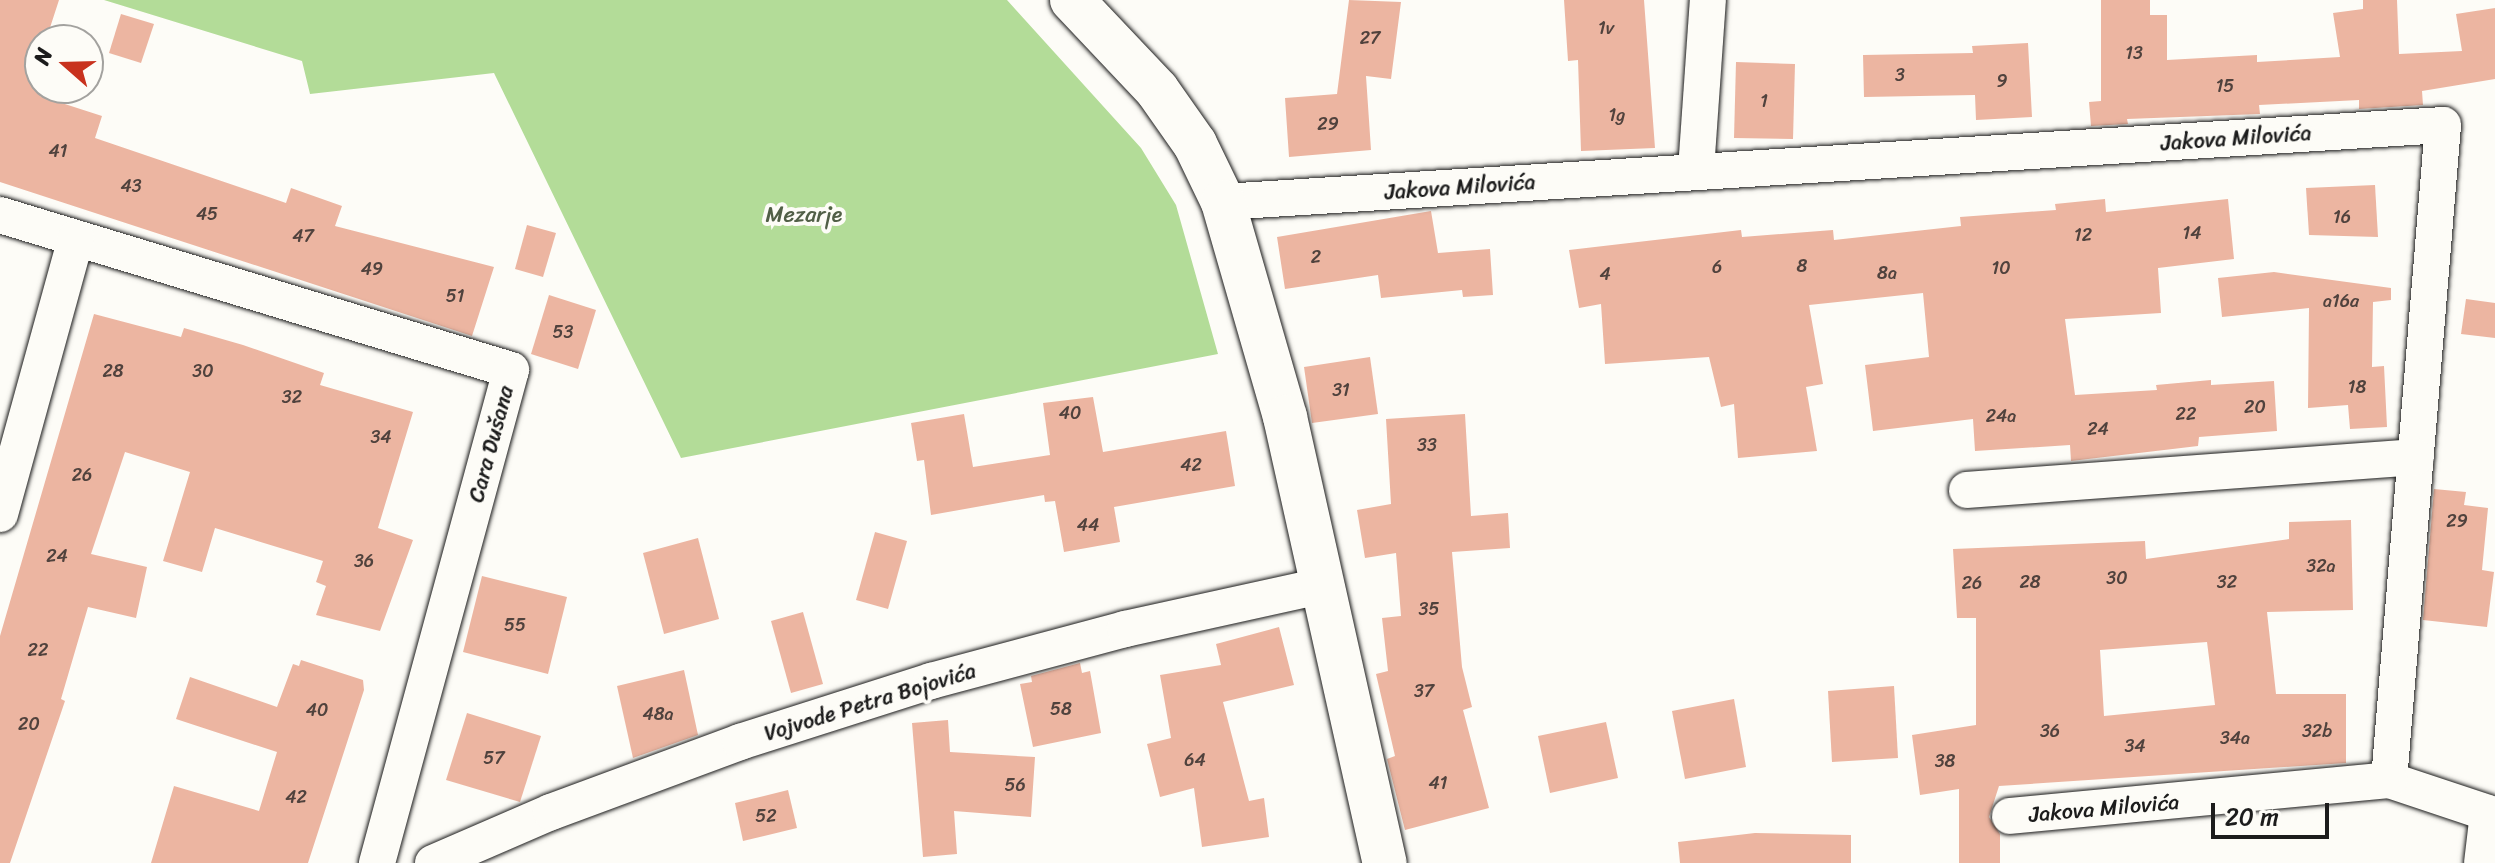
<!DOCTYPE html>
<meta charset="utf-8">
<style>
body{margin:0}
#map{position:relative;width:2495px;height:863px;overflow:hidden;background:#fdfcf7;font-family:Sriracha,sans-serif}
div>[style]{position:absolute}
.green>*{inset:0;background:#b3dc98}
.building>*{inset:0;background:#ecb5a1}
.roads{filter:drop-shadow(0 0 2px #1c1c1c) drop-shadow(0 0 2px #1c1c1c)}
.minor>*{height:36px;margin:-18px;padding:0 18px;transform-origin:18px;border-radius:18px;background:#fdfcf7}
.tertiary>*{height:44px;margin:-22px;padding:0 22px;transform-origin:22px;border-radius:22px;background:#fdfcf7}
span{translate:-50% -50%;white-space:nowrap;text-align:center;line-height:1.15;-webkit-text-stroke:8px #fdfcf7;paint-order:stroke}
.number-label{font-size:18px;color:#50423d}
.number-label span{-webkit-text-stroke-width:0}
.street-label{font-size:22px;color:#1c1c1c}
.park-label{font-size:22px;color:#515f47}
.north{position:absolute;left:24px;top:24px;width:80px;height:80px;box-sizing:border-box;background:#fdfcf7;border:2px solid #a3a29f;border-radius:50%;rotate:290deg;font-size:22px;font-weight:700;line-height:32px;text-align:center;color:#1c1c1c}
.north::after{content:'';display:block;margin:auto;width:28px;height:36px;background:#c8321e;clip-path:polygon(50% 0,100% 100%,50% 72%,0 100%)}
.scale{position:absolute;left:2211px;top:803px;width:118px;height:36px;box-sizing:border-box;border:4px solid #1c1c1c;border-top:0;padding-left:10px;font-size:24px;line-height:28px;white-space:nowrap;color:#1c1c1c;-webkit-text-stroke:6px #fdfcf7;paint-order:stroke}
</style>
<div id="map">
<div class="green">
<i style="clip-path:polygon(104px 0,1007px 0,1141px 148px,1176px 205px,1218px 354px,681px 458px,494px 73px,310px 94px,302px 61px)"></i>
</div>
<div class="building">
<i style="clip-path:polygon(0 0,59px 0,46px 40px,40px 40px,40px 96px,102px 116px,95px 138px,286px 203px,291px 188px,342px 206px,335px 226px,494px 267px,472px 336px,0 182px)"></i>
<i style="clip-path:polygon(1349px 0,1401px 2px,1391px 79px,1366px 76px,1371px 150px,1289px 157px,1285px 98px,1337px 94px)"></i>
<i style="clip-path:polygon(1564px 0,1644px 0,1655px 148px,1581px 151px,1578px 60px,1568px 61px)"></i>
<i style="clip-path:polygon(2101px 0,2150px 0,2150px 15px,2167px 15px,2167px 60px,2257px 55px,2257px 62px,2340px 57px,2333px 13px,2363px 9px,2363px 0,2397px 0,2399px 54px,2462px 51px,2456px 14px,2495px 8px,2495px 79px,2422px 91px,2423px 105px,2359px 109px,2359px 100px,2259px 105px,2260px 114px,2127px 119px,2128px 124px,2091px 126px,2089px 102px,2101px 101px)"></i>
<i style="clip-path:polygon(121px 14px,154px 24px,141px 63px,109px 53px)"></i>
<i style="clip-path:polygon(2028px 43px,2032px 117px,1976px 120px,1975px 95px,1864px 97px,1863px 55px,1973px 53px,1972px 46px)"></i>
<i style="clip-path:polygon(1736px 62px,1795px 64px,1793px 139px,1734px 138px)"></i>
<i style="clip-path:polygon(2375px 185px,2378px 237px,2309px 235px,2306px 188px)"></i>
<i style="clip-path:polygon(2105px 199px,2106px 212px,2228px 199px,2234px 259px,2158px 268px,2161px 313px,2065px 319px,2075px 395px,2157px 390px,2156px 385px,2211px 380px,2211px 385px,2274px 381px,2277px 431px,2199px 437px,2198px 446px,2071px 461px,2070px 445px,1975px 451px,1973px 419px,1873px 431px,1865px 365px,1929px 357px,1923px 293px,1809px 305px,1823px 384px,1806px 387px,1817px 451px,1738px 458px,1734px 404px,1721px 407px,1709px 357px,1605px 364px,1601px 304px,1579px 308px,1569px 250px,1741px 230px,1742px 237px,1833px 230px,1834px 240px,1961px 226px,1960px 217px,2056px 210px,2055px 204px)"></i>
<i style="clip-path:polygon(1431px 211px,1438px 253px,1490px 249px,1493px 295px,1463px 297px,1462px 290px,1381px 298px,1378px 275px,1285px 289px,1277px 237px)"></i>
<i style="clip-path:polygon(527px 225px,556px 233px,543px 277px,515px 269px)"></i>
<i style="clip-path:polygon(2274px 272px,2391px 288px,2391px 300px,2373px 302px,2372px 367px,2384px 366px,2387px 427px,2350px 429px,2348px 405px,2308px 408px,2309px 308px,2222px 317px,2218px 278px)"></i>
<i style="clip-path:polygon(549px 295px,596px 310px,578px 369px,531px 354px)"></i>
<i style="clip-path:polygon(2466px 299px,2495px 303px,2495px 338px,2461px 334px)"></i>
<i style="clip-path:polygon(94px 314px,181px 337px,184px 328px,243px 345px,324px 373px,320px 385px,413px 412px,378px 528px,413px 540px,380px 631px,316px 615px,326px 586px,316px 582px,323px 561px,215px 528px,202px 572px,163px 561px,190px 472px,125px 452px,91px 554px,147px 567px,136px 618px,88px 607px,61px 699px,65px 701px,10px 863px,0 863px,0 636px)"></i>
<i style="clip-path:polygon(1370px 357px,1378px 414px,1312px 423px,1304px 367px)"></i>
<i style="clip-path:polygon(1093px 397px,1103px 452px,1226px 431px,1235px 486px,1114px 507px,1120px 542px,1064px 552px,1055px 501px,1045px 502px,1044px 495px,931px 515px,924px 460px,917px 461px,911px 423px,964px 414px,973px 467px,1050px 455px,1043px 403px)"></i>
<i style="clip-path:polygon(1465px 414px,1471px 516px,1508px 513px,1510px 548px,1452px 552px,1462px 667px,1472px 707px,1463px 710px,1489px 808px,1405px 830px,1387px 759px,1395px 756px,1376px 674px,1388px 671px,1382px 618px,1401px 616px,1396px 553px,1365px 558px,1357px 510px,1391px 504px,1386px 419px)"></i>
<i style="clip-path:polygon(2434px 489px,2466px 492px,2464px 505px,2488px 508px,2482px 570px,2494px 572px,2487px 627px,2423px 620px)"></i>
<i style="clip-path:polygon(evenodd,2351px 520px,2353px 610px,2267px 612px,2276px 694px,2346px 694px,2346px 763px,1999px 786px,1989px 817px,2000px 834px,2000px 863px,1959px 863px,1959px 789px,1920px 795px,1912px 735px,1976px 725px,1976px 618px,1957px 618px,1953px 549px,2145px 541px,2146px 559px,2289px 539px,2289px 522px,2351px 520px,2207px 642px,2215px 705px,2104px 716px,2100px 650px,2207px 642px)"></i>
<i style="clip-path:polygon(875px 532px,907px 541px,888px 609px,856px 600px)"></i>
<i style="clip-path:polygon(698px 538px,719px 619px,664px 634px,643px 553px)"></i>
<i style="clip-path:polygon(482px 576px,567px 597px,548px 674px,463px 652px)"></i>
<i style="clip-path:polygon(803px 612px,823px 684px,791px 693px,771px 621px)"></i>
<i style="clip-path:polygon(1279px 627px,1294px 685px,1223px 702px,1249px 801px,1264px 798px,1269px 837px,1202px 847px,1194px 788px,1160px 797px,1147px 744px,1171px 738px,1160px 675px,1221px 665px,1216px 644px)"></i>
<i style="clip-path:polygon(301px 660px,363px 680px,364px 690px,308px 863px,151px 863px,174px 786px,259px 811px,277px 752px,176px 719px,190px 677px,277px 707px,293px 664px,299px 666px)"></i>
<i style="clip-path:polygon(1080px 663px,1082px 673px,1090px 671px,1101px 733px,1033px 747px,1020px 684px,1032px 682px,1031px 676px)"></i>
<i style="clip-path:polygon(684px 670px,698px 735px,633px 758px,617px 686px)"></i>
<i style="clip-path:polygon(1894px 686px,1898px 758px,1832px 762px,1828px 691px)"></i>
<i style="clip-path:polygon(1734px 699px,1746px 767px,1685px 779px,1672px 711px)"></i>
<i style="clip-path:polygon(467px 713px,541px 736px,520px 802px,446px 780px)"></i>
<i style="clip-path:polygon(948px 720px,950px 752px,1035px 757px,1031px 817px,954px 811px,957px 854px,923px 857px,912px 723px)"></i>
<i style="clip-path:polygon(1606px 722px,1618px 778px,1550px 793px,1538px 736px)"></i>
<i style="clip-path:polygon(788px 790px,797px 828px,743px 841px,735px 803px)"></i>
<i style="clip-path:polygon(1755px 833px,1851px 835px,1851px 863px,1680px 863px,1678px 842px)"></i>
</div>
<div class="roads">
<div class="minor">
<i style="left:1696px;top:170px;width:170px;rotate:-86deg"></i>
<i style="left:1223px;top:202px;width:1222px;rotate:-3.61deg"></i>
<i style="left:2443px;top:125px;width:657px;rotate:94.71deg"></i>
<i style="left:2389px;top:780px;width:104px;rotate:18.4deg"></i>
<i style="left:2488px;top:813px;width:50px;rotate:96.8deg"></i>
<i style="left:0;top:215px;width:534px;rotate:16.87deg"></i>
<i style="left:511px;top:370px;width:511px;rotate:105.21deg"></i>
<i style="left:1967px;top:490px;width:450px;rotate:-4.2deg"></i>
<i style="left:0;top:514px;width:286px;rotate:-74.6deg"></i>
<i style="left:2010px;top:816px;width:381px;rotate:-5.4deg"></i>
<i style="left:433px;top:863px;width:129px;rotate:-23.4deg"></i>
<i style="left:551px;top:812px;width:202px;rotate:-20.3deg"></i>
<i style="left:740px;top:742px;width:201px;rotate:-17.7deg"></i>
<i style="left:931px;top:681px;width:201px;rotate:-15deg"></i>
<i style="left:1125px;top:629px;width:201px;rotate:-12.4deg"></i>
</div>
<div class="tertiary">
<i style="left:1072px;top:0;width:124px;rotate:46.6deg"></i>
<i style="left:1157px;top:90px;width:66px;rotate:54.9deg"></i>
<i style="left:1195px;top:144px;width:64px;rotate:64.2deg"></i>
<i style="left:1223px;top:202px;width:224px;rotate:73.9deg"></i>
<i style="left:1285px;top:417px;width:457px;rotate:77.4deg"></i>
</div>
</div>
<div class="number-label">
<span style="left:1606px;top:28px">1v</span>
<span style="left:1370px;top:38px">27</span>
<span style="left:2134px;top:53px">13</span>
<span style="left:1900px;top:75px">3</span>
<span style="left:2002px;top:81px">9</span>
<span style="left:2225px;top:86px">15</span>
<span style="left:1764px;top:101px">1</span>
<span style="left:1617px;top:115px">1g</span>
<span style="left:1328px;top:124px">29</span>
<span style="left:58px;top:151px">41</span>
<span style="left:131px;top:186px">43</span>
<span style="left:207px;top:214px">45</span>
<span style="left:2342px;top:217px">16</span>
<span style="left:2192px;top:233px">14</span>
<span style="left:2083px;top:235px">12</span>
<span style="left:303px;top:236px">47</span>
<span style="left:1316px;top:257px">2</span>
<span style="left:1802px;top:266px">8</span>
<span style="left:1717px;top:267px">6</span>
<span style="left:2001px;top:268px">10</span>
<span style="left:372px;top:269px">49</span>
<span style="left:1887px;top:273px">8a</span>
<span style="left:1605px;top:274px">4</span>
<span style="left:455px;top:296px">51</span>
<span style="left:2341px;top:301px">a16a</span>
<span style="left:563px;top:332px">53</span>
<span style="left:113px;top:371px">28</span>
<span style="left:203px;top:371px">30</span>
<span style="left:2357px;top:387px">18</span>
<span style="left:1341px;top:390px">31</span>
<span style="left:292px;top:397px">32</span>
<span style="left:2255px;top:407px">20</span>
<span style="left:1070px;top:413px">40</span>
<span style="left:2186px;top:414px">22</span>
<span style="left:2001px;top:416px">24a</span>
<span style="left:2098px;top:429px">24</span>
<span style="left:381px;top:437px">34</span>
<span style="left:1427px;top:445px">33</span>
<span style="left:1191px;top:465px">42</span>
<span style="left:82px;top:475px">26</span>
<span style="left:2457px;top:521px">29</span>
<span style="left:1088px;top:525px">44</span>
<span style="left:57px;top:556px">24</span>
<span style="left:364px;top:561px">36</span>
<span style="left:2321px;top:566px">32a</span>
<span style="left:2117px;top:578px">30</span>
<span style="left:2030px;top:582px">28</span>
<span style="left:2227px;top:582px">32</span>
<span style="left:1972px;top:583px">26</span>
<span style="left:1429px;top:609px">35</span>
<span style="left:515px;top:625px">55</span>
<span style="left:38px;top:650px">22</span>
<span style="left:1424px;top:691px">37</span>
<span style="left:1061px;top:709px">58</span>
<span style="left:317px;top:710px">40</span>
<span style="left:658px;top:714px">48a</span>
<span style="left:29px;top:724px">20</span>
<span style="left:2050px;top:731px">36</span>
<span style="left:2317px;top:731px">32b</span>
<span style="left:2235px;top:738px">34a</span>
<span style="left:2135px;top:746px">34</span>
<span style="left:494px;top:758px">57</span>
<span style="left:1195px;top:760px">64</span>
<span style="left:1945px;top:761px">38</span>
<span style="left:1438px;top:783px">41</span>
<span style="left:1015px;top:785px">56</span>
<span style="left:296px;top:797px">42</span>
<span style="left:766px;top:816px">52</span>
</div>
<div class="street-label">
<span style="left:2236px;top:138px;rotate:-4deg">Jakova Milovića</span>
<span style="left:1460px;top:187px;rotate:-4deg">Jakova Milovića</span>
<span style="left:491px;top:444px;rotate:-75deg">Cara Dušana</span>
<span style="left:870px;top:702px;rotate:-17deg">Vojvode Petra Bojovića</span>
<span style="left:2104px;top:808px;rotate:-5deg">Jakova Milovića</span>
</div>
<div class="park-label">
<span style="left:804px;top:215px">Mezarje</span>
</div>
<div class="north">N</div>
<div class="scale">20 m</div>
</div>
